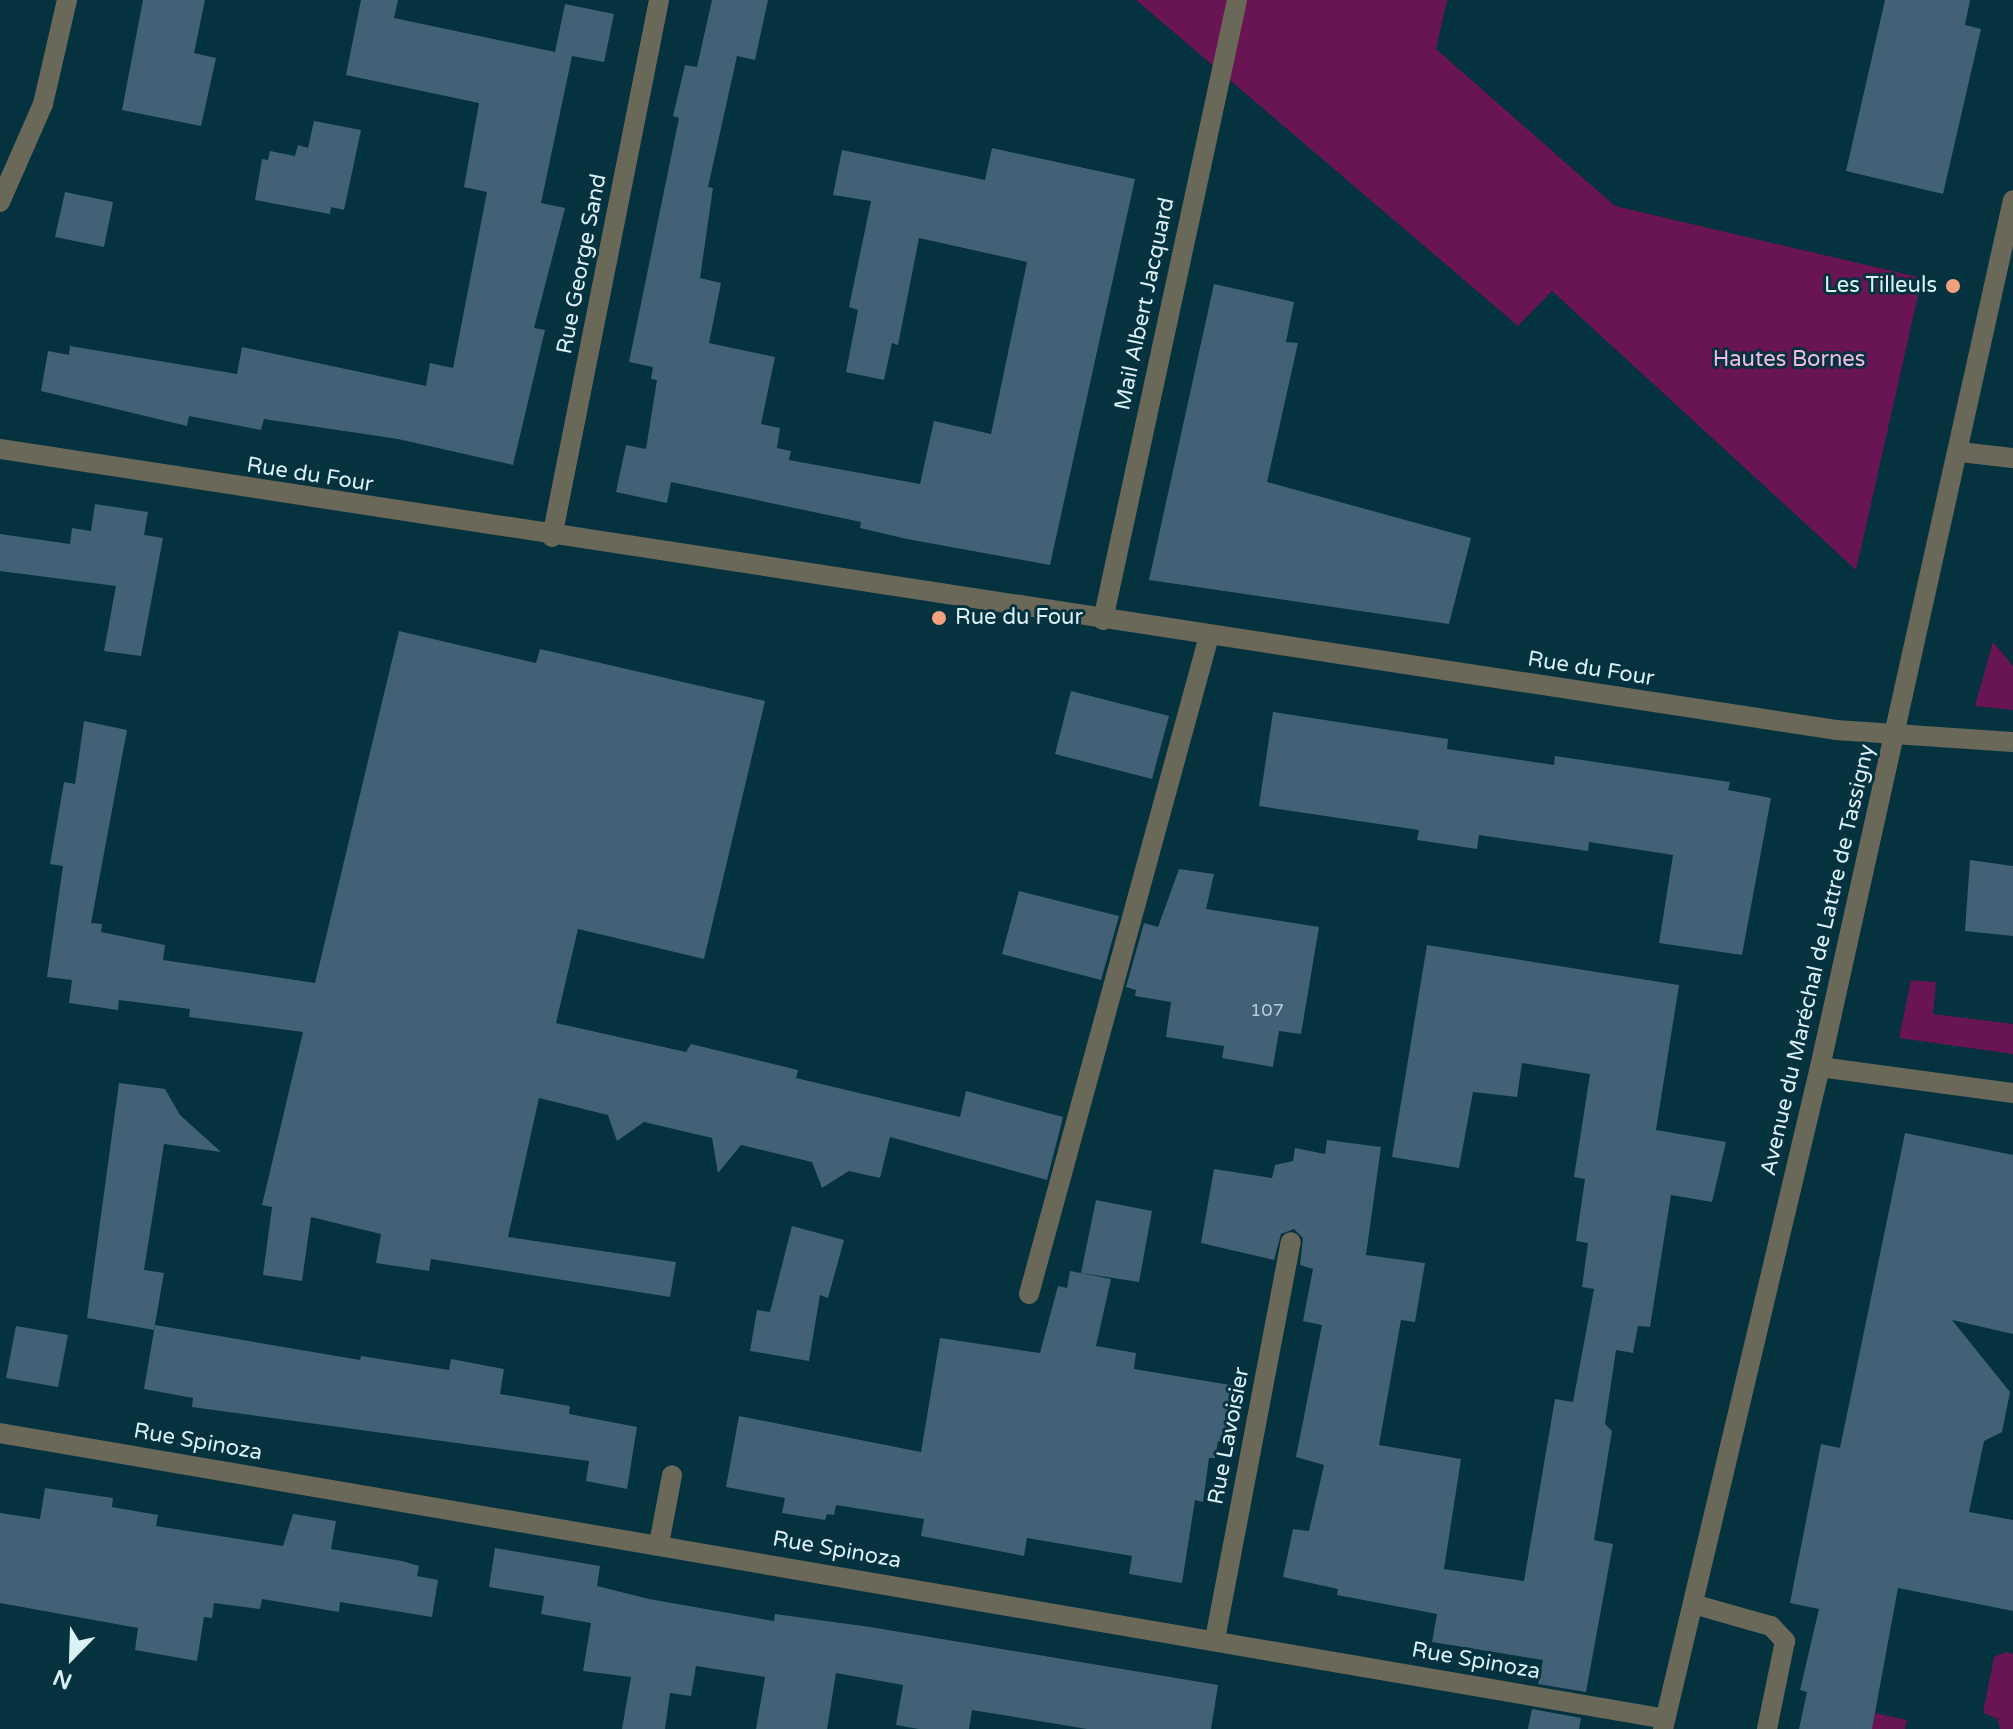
<!DOCTYPE html>
<meta charset="utf-8">
<style>
body{margin:0}
#map{position:relative;width:2013px;height:1729px;overflow:hidden;background:#05323f;font-family:"Varela Round",sans-serif}
div>[style]{position:absolute}
.green>*{inset:0;background:#691553}
.building>*{inset:0;background:#426076}
.minor>*{height:20px;margin:-10px;padding:0 10px;transform-origin:10px;border-radius:10px;background:#6a6859}
.dots>*{width:22px;height:22px;translate:-50% -50%;box-sizing:border-box;border:4px solid #05323f;border-radius:50%}
span{translate:-50% -50%;white-space:nowrap;text-align:center;line-height:1.15;-webkit-text-stroke:6px #05323f;paint-order:stroke}
.number-label{font-size:18px;color:#b5cdd8}
.number-label span{-webkit-text-stroke-width:0}
.street-label{font-size:22px;color:#dbf1f8}
.poi-label{font-size:22px;color:#dbf1f8}
.right{translate:-100% -50%;text-align:right}
.left{translate:0 -50%;text-align:left}
.park-label{font-size:22px;color:#f2bcde}
.north{position:absolute;left:32px;top:1617px;width:80px;height:80px;-webkit-text-stroke:6px #05323f;paint-order:stroke;rotate:203deg;font-size:22px;font-weight:700;line-height:32px;text-align:center;color:#dbf1f8}
.north::after{content:'';display:block;margin:auto;width:28px;height:36px;background:#dbf1f8;clip-path:polygon(50% 0,100% 100%,50% 72%,0 100%)}
</style>
<div id="map">
<div class="green">
<i style="clip-path:polygon(1136px 0,1447px 0,1436px 49px,1615px 206px,1922px 278px,1856px 570px,1552px 291px,1518px 326px)"></i>
<i style="clip-path:polygon(1993px 642px,2013px 666px,2013px 710px,1975px 706px)"></i>
<i style="clip-path:polygon(1911px 980px,1936px 982px,1933px 1014px,2013px 1024px,2013px 1054px,1899px 1038px)"></i>
<i style="clip-path:polygon(2006px 1652px,2013px 1654px,2013px 1729px,2000px 1729px,1998px 1719px,1983px 1713px,1994px 1657px)"></i>
<i style="clip-path:polygon(1875px 1713px,1907px 1720px,1905px 1729px,1872px 1729px)"></i>
</div>
<div class="building">
<i style="clip-path:polygon(143px 0,205px 0,194px 53px,216px 58px,201px 126px,122px 110px)"></i>
<i style="clip-path:polygon(361px 0,398px 0,394px 18px,555px 52px,565px 4px,614px 14px,604px 62px,572px 56px,541px 203px,565px 208px,534px 328px,545px 330px,513px 465px,398px 439px,264px 419px,261px 430px,189px 416px,187px 426px,41px 391px,48px 351px,69px 355px,70px 346px,237px 374px,242px 347px,426px 386px,430px 363px,453px 368px,487px 192px,464px 187px,479px 103px,346px 75px)"></i>
<i style="clip-path:polygon(712px 0,768px 0,755px 60px,737px 56px,708px 187px,713px 188px,700px 278px,721px 283px,709px 343px,775px 357px,761px 424px,780px 428px,777px 448px,791px 451px,789px 460px,920px 484px,934px 421px,991px 434px,1027px 262px,919px 238px,898px 345px,892px 343px,884px 380px,846px 372px,858px 310px,849px 307px,871px 201px,833px 195px,842px 150px,985px 180px,992px 148px,1135px 179px,1050px 565px,907px 539px,860px 528px,861px 522px,671px 482px,667px 503px,616px 492px,626px 445px,646px 449px,657px 380px,651px 379px,653px 367px,629px 362px,679px 118px,673px 116px,685px 65px,697px 67px)"></i>
<i style="clip-path:polygon(1885px 0,1970px 0,1965px 25px,1981px 29px,1943px 194px,1846px 171px)"></i>
<i style="clip-path:polygon(314px 121px,361px 130px,344px 210px,331px 207px,330px 214px,255px 200px,262px 159px,268px 160px,270px 151px,295px 156px,298px 145px,308px 148px)"></i>
<i style="clip-path:polygon(65px 192px,113px 202px,104px 247px,55px 237px)"></i>
<i style="clip-path:polygon(1214px 284px,1294px 302px,1286px 342px,1298px 343px,1267px 482px,1471px 538px,1449px 624px,1149px 580px)"></i>
<i style="clip-path:polygon(95px 504px,148px 512px,144px 535px,163px 538px,141px 656px,104px 651px,116px 586px,0 571px,0 534px,70px 544px,72px 528px,91px 531px)"></i>
<i style="clip-path:polygon(399px 631px,536px 663px,540px 649px,765px 701px,704px 959px,578px 929px,556px 1023px,686px 1052px,691px 1044px,798px 1070px,796px 1078px,960px 1117px,966px 1091px,1063px 1117px,1047px 1180px,890px 1137px,880px 1178px,849px 1171px,822px 1188px,812px 1162px,741px 1145px,718px 1173px,712px 1138px,644px 1122px,617px 1141px,608px 1115px,539px 1098px,508px 1237px,676px 1262px,670px 1297px,431px 1259px,429px 1271px,376px 1263px,381px 1234px,311px 1217px,302px 1281px,263px 1275px,272px 1207px,262px 1205px,303px 1032px,189px 1017px,190px 1009px,119px 1000px,118px 1010px,69px 1003px,72px 980px,47px 977px,63px 866px,50px 864px,64px 782px,75px 784px,84px 721px,127px 730px,91px 923px,102px 924px,101px 932px,165px 945px,163px 960px,315px 983px)"></i>
<i style="clip-path:polygon(1071px 691px,1169px 716px,1152px 779px,1055px 754px)"></i>
<i style="clip-path:polygon(1273px 712px,1448px 739px,1447px 749px,1554px 765px,1555px 756px,1730px 782px,1728px 790px,1771px 798px,1742px 955px,1659px 943px,1673px 855px,1589px 842px,1588px 851px,1479px 835px,1477px 849px,1417px 840px,1419px 830px,1259px 806px)"></i>
<i style="clip-path:polygon(1970px 860px,2013px 866px,2013px 936px,1965px 931px)"></i>
<i style="clip-path:polygon(1179px 869px,1214px 874px,1206px 909px,1319px 927px,1301px 1034px,1279px 1031px,1273px 1067px,1222px 1058px,1224px 1046px,1166px 1037px,1171px 1002px,1135px 996px,1136px 990px,1126px 987px,1144px 923px,1158px 927px)"></i>
<i style="clip-path:polygon(1019px 891px,1119px 916px,1101px 980px,1002px 954px)"></i>
<i style="clip-path:polygon(1427px 945px,1679px 985px,1656px 1130px,1726px 1142px,1712px 1202px,1671px 1195px,1650px 1327px,1638px 1326px,1633px 1353px,1616px 1350px,1605px 1424px,1612px 1431px,1594px 1540px,1613px 1544px,1586px 1692px,1538px 1684px,1543px 1660px,1432px 1642px,1437px 1614px,1337px 1595px,1338px 1589px,1283px 1577px,1293px 1529px,1309px 1531px,1324px 1465px,1296px 1457px,1322px 1325px,1303px 1321px,1313px 1269px,1300px 1265px,1303px 1238px,1294px 1229px,1281px 1234px,1274px 1260px,1201px 1243px,1214px 1169px,1272px 1178px,1275px 1165px,1293px 1161px,1295px 1148px,1325px 1154px,1327px 1140px,1381px 1147px,1366px 1255px,1425px 1263px,1415px 1322px,1401px 1320px,1379px 1445px,1461px 1459px,1444px 1569px,1524px 1581px,1555px 1399px,1573px 1402px,1594px 1289px,1582px 1287px,1588px 1243px,1576px 1241px,1585px 1179px,1574px 1177px,1590px 1074px,1522px 1063px,1517px 1097px,1473px 1092px,1459px 1168px,1392px 1157px)"></i>
<i style="clip-path:polygon(119px 1083px,165px 1089px,180px 1115px,221px 1152px,164px 1144px,144px 1270px,164px 1273px,154px 1330px,87px 1318px)"></i>
<i style="clip-path:polygon(1905px 1133px,2013px 1155px,2013px 1334px,1952px 1320px,2010px 1392px,2002px 1432px,1984px 1441px,1969px 1512px,2013px 1520px,2013px 1611px,1898px 1588px,1872px 1729px,1799px 1729px,1807px 1692px,1800px 1690px,1819px 1609px,1790px 1603px,1821px 1444px,1840px 1448px)"></i>
<i style="clip-path:polygon(1096px 1200px,1152px 1211px,1139px 1282px,1081px 1273px)"></i>
<i style="clip-path:polygon(792px 1226px,844px 1240px,828px 1298px,820px 1295px,809px 1361px,750px 1351px,757px 1310px,770px 1312px)"></i>
<i style="clip-path:polygon(1070px 1271px,1111px 1279px,1096px 1346px,1136px 1353px,1134px 1369px,1236px 1386px,1226px 1443px,1218px 1441px,1215px 1458px,1209px 1458px,1203px 1502px,1195px 1500px,1182px 1583px,1129px 1574px,1132px 1556px,1027px 1538px,1024px 1556px,921px 1536px,924px 1519px,836px 1505px,834px 1515px,827px 1514px,825px 1520px,782px 1513px,785px 1498px,726px 1487px,739px 1416px,921px 1452px,940px 1338px,1040px 1353px,1058px 1286px,1067px 1288px)"></i>
<i style="clip-path:polygon(155px 1325px,360px 1360px,361px 1356px,449px 1370px,451px 1359px,504px 1369px,500px 1394px,570px 1406px,569px 1414px,637px 1427px,627px 1489px,586px 1481px,589px 1461px,192px 1407px,193px 1398px,144px 1389px)"></i>
<i style="clip-path:polygon(16px 1326px,68px 1335px,58px 1387px,6px 1378px)"></i>
<i style="clip-path:polygon(45px 1488px,113px 1498px,112px 1507px,158px 1515px,156px 1526px,283px 1546px,293px 1514px,336px 1521px,331px 1549px,402px 1561px,419px 1566px,417px 1576px,438px 1580px,432px 1617px,340px 1602px,339px 1612px,262px 1599px,260px 1609px,214px 1603px,212px 1618px,204px 1617px,197px 1661px,135px 1650px,138px 1628px,0 1603px,0 1513px,40px 1519px)"></i>
<i style="clip-path:polygon(495px 1548px,600px 1566px,597px 1586px,649px 1599px,774px 1621px,775px 1614px,870px 1627px,1218px 1685px,1211px 1729px,1087px 1729px,972px 1710px,969px 1729px,919px 1729px,896px 1725px,903px 1685px,836px 1673px,827px 1729px,756px 1729px,765px 1677px,696px 1666px,691px 1696px,670px 1693px,665px 1729px,622px 1729px,631px 1677px,583px 1671px,591px 1623px,541px 1614px,544px 1596px,489px 1587px)"></i>
<i style="clip-path:polygon(1532px 1709px,1581px 1718px,1579px 1729px,1528px 1729px)"></i>
</div>
<div class="minor">
<i style="left:0;top:202px;width:107px;rotate:-66.3deg"></i>
<i style="left:43px;top:104px;width:107px;rotate:-77deg"></i>
<i style="left:0;top:449px;width:1857px;rotate:8.7deg"></i>
<i style="left:1836px;top:730px;width:177px;rotate:3.9deg"></i>
<i style="left:1960px;top:452px;width:53px;rotate:6.5deg"></i>
<i style="left:552px;top:537px;width:548px;rotate:-78.73deg"></i>
<i style="left:1103px;top:620px;width:634px;rotate:-77.8deg"></i>
<i style="left:1820px;top:1067px;width:195px;rotate:7.7deg"></i>
<i style="left:1029px;top:1294px;width:682px;rotate:-74.7deg"></i>
<i style="left:0;top:1433px;width:1690px;rotate:9.74deg"></i>
<i style="left:659px;top:1544px;width:70px;rotate:-79.3deg"></i>
<i style="left:1693px;top:1604px;width:81px;rotate:15.8deg"></i>
<i style="left:1771px;top:1626px;width:21px;rotate:47deg"></i>
<i style="left:1785px;top:1641px;width:90px;rotate:101.6deg"></i>
<i style="left:1215px;top:1639px;width:404px;rotate:-79.2deg"></i>
<i style="left:1663px;top:1729px;width:680px;rotate:-76.66deg"></i>
<i style="left:1820px;top:1067px;width:888px;rotate:-77.45deg"></i>
</div>
<div class="dots">
<i style="left:1953px;top:286px;background:#f3a081"></i>
<i style="left:939px;top:618px;background:#f3a081"></i>
</div>
<div class="number-label">
<span style="left:1267px;top:1010px">107</span>
</div>
<div class="street-label">
<span style="left:582px;top:264px;rotate:-79deg">Rue George Sand</span>
<span style="left:1145px;top:304px;rotate:-78deg">Mail Albert Jacquard</span>
<span style="left:310px;top:475px;rotate:9deg">Rue du Four</span>
<span style="left:1591px;top:669px;rotate:9deg">Rue du Four</span>
<span style="left:1818px;top:960px;rotate:-77deg">Avenue du Maréchal de Lattre de Tassigny</span>
<span style="left:1229px;top:1436px;rotate:-79deg">Rue Lavoisier</span>
<span style="left:198px;top:1442px;rotate:10deg">Rue Spinoza</span>
<span style="left:837px;top:1550px;rotate:10deg">Rue Spinoza</span>
<span style="left:1476px;top:1661px;rotate:10deg">Rue Spinoza</span>
</div>
<div class="poi-label">
<span class="right" style="left:1937px;top:286px">Les Tilleuls</span>
<span class="left" style="left:955px;top:618px">Rue du Four</span>
</div>
<div class="park-label">
<span style="left:1789px;top:360px">Hautes Bornes</span>
</div>
<div class="north">N</div>
</div>
